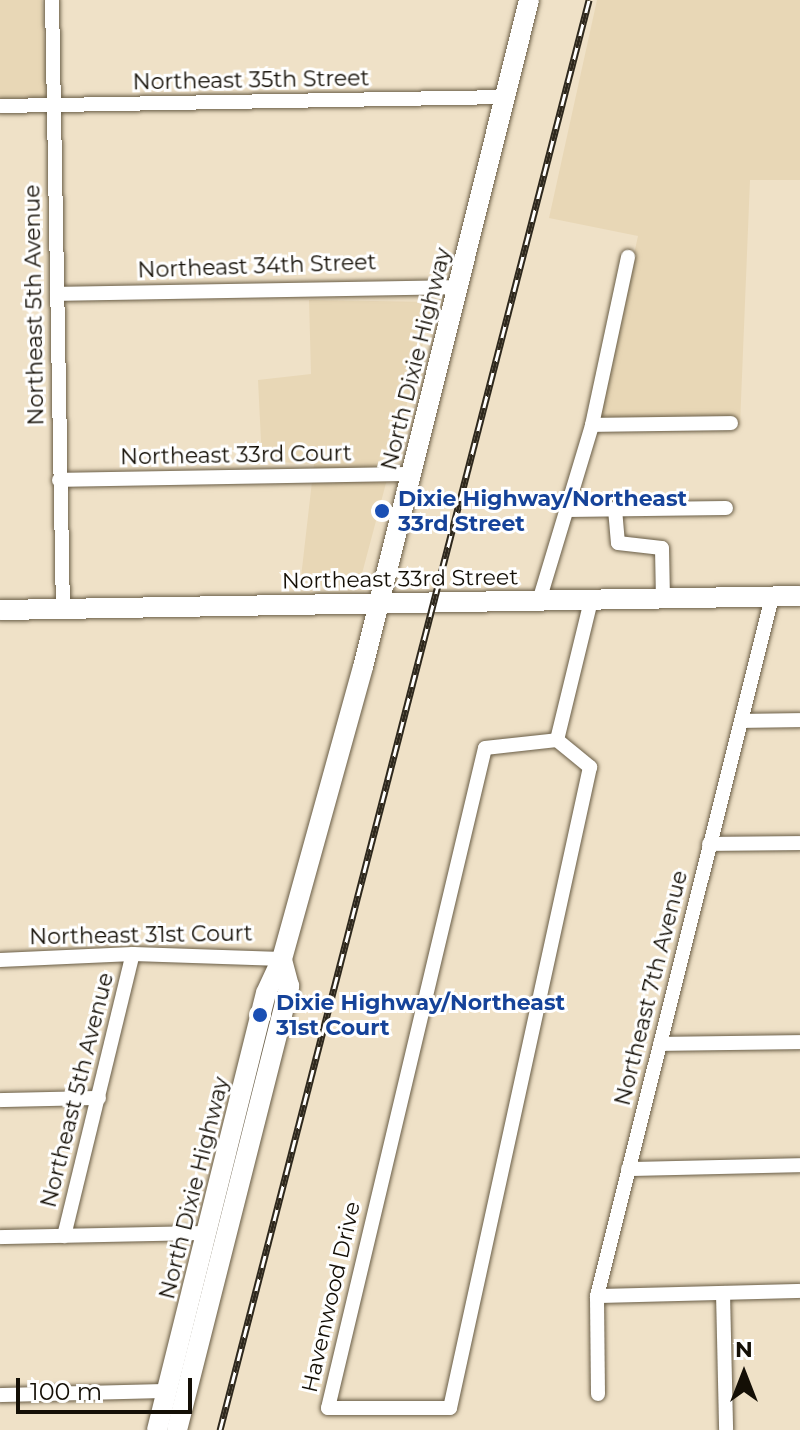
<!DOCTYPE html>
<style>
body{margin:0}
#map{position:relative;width:800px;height:1430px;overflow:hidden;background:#efe1c7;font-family:Montserrat,sans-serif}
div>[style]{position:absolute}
.built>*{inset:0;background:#e8d7b6}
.roads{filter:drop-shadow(0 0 2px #695d46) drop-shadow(0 0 2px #695d46)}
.street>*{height:14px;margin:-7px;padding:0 7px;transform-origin:7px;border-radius:7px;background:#fff}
.secondary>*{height:20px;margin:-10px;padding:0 10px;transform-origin:10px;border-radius:10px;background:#fff}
.rail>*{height:7px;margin-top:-3.5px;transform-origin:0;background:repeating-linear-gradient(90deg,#fff 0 12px,#2e281d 0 24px);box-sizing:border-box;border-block:2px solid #2e281d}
.dots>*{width:22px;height:22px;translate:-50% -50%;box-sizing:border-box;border:4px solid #fff;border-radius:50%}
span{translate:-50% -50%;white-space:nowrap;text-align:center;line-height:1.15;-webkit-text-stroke:6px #fff;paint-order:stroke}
.street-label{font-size:22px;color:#140f06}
.transit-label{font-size:22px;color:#164399;font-weight:700}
.left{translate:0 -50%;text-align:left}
.north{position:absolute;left:704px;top:1334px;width:80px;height:80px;-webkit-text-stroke:6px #fff;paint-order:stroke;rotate:0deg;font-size:22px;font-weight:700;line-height:32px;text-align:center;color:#140f06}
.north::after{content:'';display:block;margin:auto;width:28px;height:36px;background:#140f06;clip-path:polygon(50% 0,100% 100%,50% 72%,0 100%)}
.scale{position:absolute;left:16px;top:1378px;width:176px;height:36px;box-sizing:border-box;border:4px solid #140f06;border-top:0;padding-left:10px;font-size:24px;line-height:28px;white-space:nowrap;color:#140f06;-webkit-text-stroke:6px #fff;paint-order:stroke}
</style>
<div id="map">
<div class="built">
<i style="clip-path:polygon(0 0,42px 0,47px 98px,0 99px)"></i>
<i style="clip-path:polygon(597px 0,800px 0,800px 180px,750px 180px,740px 425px,598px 419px,638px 236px,549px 218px)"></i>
<i style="clip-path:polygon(309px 300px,434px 302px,359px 585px,300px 586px,314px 464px,262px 461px,258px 380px,311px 374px)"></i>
</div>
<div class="roads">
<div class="street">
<i style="left:52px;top:0;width:609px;rotate:88.97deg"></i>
<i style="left:0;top:106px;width:504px;rotate:-1.02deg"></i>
<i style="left:57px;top:294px;width:401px;rotate:-1deg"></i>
<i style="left:592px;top:425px;width:139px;rotate:-0.8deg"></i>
<i style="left:59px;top:480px;width:354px;rotate:-1deg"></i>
<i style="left:615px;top:509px;width:34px;rotate:85deg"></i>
<i style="left:618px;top:543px;width:44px;rotate:6.5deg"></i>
<i style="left:662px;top:548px;width:52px;rotate:88.9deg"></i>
<i style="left:567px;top:510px;width:159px;rotate:-0.7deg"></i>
<i style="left:539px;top:601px;width:184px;rotate:-73.2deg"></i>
<i style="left:592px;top:425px;width:172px;rotate:-77.9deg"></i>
<i style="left:743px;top:721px;width:57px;rotate:-1deg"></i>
<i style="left:557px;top:740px;width:43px;rotate:39.3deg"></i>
<i style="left:590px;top:767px;width:656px;rotate:102.32deg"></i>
<i style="left:450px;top:1408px;width:122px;rotate:180deg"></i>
<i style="left:328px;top:1408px;width:678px;rotate:-76.62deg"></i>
<i style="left:485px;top:748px;width:72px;rotate:-6.3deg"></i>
<i style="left:557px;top:740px;width:143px;rotate:-76.3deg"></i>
<i style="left:709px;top:844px;width:91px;rotate:-0.6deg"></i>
<i style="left:0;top:960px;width:133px;rotate:-2.6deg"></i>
<i style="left:133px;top:954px;width:149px;rotate:1.9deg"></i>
<i style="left:660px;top:1044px;width:140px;rotate:-0.8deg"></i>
<i style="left:0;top:1100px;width:99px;rotate:-1.2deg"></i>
<i style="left:628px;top:1169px;width:172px;rotate:-1.3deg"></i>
<i style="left:64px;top:1236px;width:290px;rotate:-76.3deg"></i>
<i style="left:0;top:1237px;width:208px;rotate:-1.1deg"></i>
<i style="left:723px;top:1293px;width:137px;rotate:88.7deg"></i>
<i style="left:597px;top:1296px;width:203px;rotate:-1.4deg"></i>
<i style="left:598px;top:1394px;width:98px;rotate:-90.6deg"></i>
<i style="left:597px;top:1296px;width:721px;rotate:-75.94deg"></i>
<i style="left:0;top:1395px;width:167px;rotate:-1.4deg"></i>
</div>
<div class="secondary">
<i style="left:0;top:610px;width:800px;rotate:-1deg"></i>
<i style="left:157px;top:1430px;width:450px;rotate:-76deg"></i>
<i style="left:266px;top:993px;width:38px;rotate:-65deg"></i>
<i style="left:282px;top:959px;width:303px;rotate:-74.5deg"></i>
<i style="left:363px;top:667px;width:687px;rotate:-76.02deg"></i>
<i style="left:177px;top:1430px;width:458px;rotate:-75.8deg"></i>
<i style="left:289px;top:986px;width:28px;rotate:-105deg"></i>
</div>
</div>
<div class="rail">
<i style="left:220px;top:1430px;width:1477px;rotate:-75.53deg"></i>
</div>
<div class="dots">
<i style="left:382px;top:511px;background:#1a4fb4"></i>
<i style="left:260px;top:1015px;background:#1a4fb4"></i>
</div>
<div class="street-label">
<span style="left:251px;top:80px;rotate:-1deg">Northeast 35th Street</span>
<span style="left:257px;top:266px;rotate:-2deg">Northeast 34th Street</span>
<span style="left:34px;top:305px;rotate:-91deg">Northeast 5th Avenue</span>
<span style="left:416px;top:359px;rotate:-76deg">North Dixie Highway</span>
<span style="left:236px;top:455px;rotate:-1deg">Northeast 33rd Court</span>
<span style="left:400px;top:579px;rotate:-1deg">Northeast 33rd Street</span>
<span style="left:141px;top:935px;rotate:-1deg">Northeast 31st Court</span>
<span style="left:651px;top:988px;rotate:-76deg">Northeast 7th Avenue</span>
<span style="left:77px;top:1090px;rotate:-76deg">Northeast 5th Avenue</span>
<span style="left:194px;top:1188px;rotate:-76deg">North Dixie Highway</span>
<span style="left:331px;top:1297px;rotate:-77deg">Havenwood Drive</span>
</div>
<div class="transit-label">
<span class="left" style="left:398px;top:511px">Dixie Highway/Northeast<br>33rd Street</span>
<span class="left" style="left:276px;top:1015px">Dixie Highway/Northeast<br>31st Court</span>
</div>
<div class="north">N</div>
<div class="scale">100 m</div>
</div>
